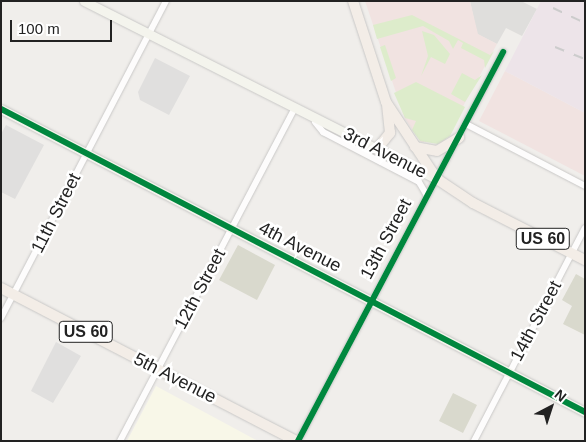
<!DOCTYPE html>
<style>
body{margin:0}
#map{position:relative;width:586px;height:442px;overflow:hidden;background:#f0eeeb;font-family:Helvetica,sans-serif}
div>[style]{position:absolute}
.residential>*{inset:0;background:#dfdedc}
.commercial>*{inset:0;background:#f1e3e1}
.industrial>*{inset:0;background:#ede4e9}
.education>*{inset:0;background:#f8f7e8}
.construction>*{inset:0;background:#d9d9cd}
.grass>*{inset:0;background:#ddeccb}
.parking>*{inset:0;background:#e0dfde}
.roads{filter:drop-shadow(0 0 1px #c9c8c7) drop-shadow(0 0 1px #c9c8c7)}
.street>*{height:6px;margin:-3px;padding:0 3px;transform-origin:3px;border-radius:3px;background:#fdfcfc}
.secondary>*{height:9px;margin:-4.5px;padding:0 4.5px;transform-origin:4.5px;border-radius:4.5px;background:#f4f4ed}
.primary>*{height:10px;margin:-5px;padding:0 5px;transform-origin:5px;border-radius:5px;background:#f3ede7}
.rail>*{height:2px;margin-top:-1px;transform-origin:0;background:repeating-linear-gradient(90deg,#ccc 0 10px,transparent 0 20px)}
.cycleway>*{height:6px;margin:-3px;padding:0 3px;transform-origin:3px;border-radius:3px;background:#00873e}
span{translate:-50% -50%;white-space:nowrap;text-align:center;line-height:1.15;-webkit-text-stroke:5px #fff;paint-order:stroke}
.shield-label span{padding:1px 4px;background:#fff;border:1px solid;border-radius:4px;-webkit-text-stroke-width:0}
.shield-label{font-size:16px;color:#222;font-weight:700}
.street-label{font-size:18px;color:#222}
.frame{position:absolute;inset:0;border:2px solid #222;pointer-events:none}
.north{position:absolute;left:526px;top:382px;width:50px;height:50px;-webkit-text-stroke:4px #fff;paint-order:stroke;rotate:40deg;font-size:14px;font-weight:700;line-height:20px;text-align:center;color:#222}
.north::after{content:'';display:block;margin:auto;width:18px;height:22px;background:#222;clip-path:polygon(50% 0,100% 100%,50% 72%,0 100%)}
.scale{position:absolute;left:10px;top:20px;width:102px;height:22px;box-sizing:border-box;border:2px solid #222;border-top:0;padding-left:6px;font-size:15px;line-height:18px;white-space:nowrap;color:#222;-webkit-text-stroke:4px #fff;paint-order:stroke}
</style>
<div id="map">
<div class="residential">
<i style="clip-path:polygon(470px 1px,521px 1px,537px 9px,522px 36px,506px 28px,497px 44px,477px 34px)"></i>
</div>
<div class="commercial">
<i style="clip-path:polygon(365px 1px,470px 1px,478px 34px,497px 44px,443px 143px,421px 142px,405px 119px)"></i>
<i style="clip-path:polygon(505px 71px,585px 113px,585px 176px,479px 121px)"></i>
</div>
<div class="industrial">
<i style="clip-path:polygon(541px 1px,585px 1px,585px 113px,505px 71px)"></i>
</div>
<div class="education">
<i style="clip-path:polygon(156px 386px,258px 441px,127px 441px)"></i>
</div>
<div class="construction">
<i style="clip-path:polygon(238px 245px,275px 265px,257px 300px,219px 280px)"></i>
<i style="clip-path:polygon(576px 274px,585px 279px,585px 335px,563px 324px,572px 306px,562px 300px)"></i>
<i style="clip-path:polygon(453px 393px,477px 405px,463px 433px,439px 421px)"></i>
</div>
<div class="grass">
<i style="clip-path:polygon(412px 15px,490px 55px,494px 51px,485px 68px,484px 60px,461px 48px,463px 43px,458px 40px,453px 49px,449px 41px,423px 26px,377px 39px,373px 25px)"></i>
<i style="clip-path:polygon(422px 31px,434px 35px,450px 54px,445px 64px,431px 57px,421px 76px,428px 56px)"></i>
<i style="clip-path:polygon(385px 45px,396px 78px,391px 81px,380px 47px)"></i>
<i style="clip-path:polygon(462px 73px,475px 80px,482px 75px,465px 102px,451px 94px)"></i>
<i style="clip-path:polygon(416px 82px,465px 107px,450px 136px,438px 144px,420px 141px,412px 130px,416px 121px,405px 118px,394px 93px)"></i>
</div>
<div class="parking">
<i style="clip-path:polygon(155px 58px,190px 76px,169px 115px,140px 100px,138px 92px)"></i>
<i style="clip-path:polygon(6px 125px,44px 145px,15px 199px,1px 192px,1px 134px)"></i>
<i style="clip-path:polygon(56px 342px,81px 356px,53px 403px,31px 391px)"></i>
</div>
<div class="roads">
<div class="street">
<i style="left:315px;top:122px;width:13px;rotate:51deg"></i>
<i style="left:323px;top:132px;width:108px;rotate:27.5deg"></i>
<i style="left:419px;top:182px;width:14px;rotate:60deg"></i>
<i style="left:466px;top:124px;width:134px;rotate:27.5deg"></i>
<i style="left:1px;top:318px;width:357px;rotate:-62.5deg"></i>
<i style="left:120px;top:441px;width:374px;rotate:-62.3deg"></i>
<i style="left:298px;top:441px;width:440px;rotate:-62.2deg"></i>
<i style="left:474px;top:441px;width:240px;rotate:-62.5deg"></i>
</div>
<div class="secondary">
<i style="left:84px;top:1px;width:395px;rotate:26.8deg"></i>
<i style="left:1px;top:109px;width:658px;rotate:27.42deg"></i>
</div>
<div class="primary">
<i style="left:353px;top:1px;width:106px;rotate:71.9deg"></i>
<i style="left:386px;top:102px;width:92px;rotate:56.5deg"></i>
<i style="left:437px;top:179px;width:43px;rotate:33.7deg"></i>
<i style="left:473px;top:203px;width:126px;rotate:27deg"></i>
<i style="left:415px;top:147px;width:22px;rotate:10deg"></i>
<i style="left:437px;top:151px;width:26px;rotate:-31deg"></i>
<i style="left:377px;top:149px;width:21px;rotate:-51deg"></i>
<i style="left:390px;top:133px;width:27px;rotate:-96deg"></i>
<i style="left:1px;top:288px;width:332px;rotate:27.4deg"></i>
</div>
</div>
<div class="rail">
<i style="left:553px;top:8px;width:35px;rotate:25deg"></i>
<i style="left:555px;top:47px;width:32px;rotate:22deg"></i>
</div>
<div class="cycleway">
<i style="left:1px;top:109px;width:658px;rotate:27.42deg"></i>
<i style="left:298px;top:441px;width:440px;rotate:-62.2deg"></i>
</div>
<div class="shield-label">
<span style="left:543px;top:239px">US 60</span>
<span style="left:86px;top:332px">US 60</span>
</div>
<div class="street-label">
<span style="left:385px;top:153px;rotate:27deg">3rd Avenue</span>
<span style="left:56px;top:213px;rotate:-63deg">11th Street</span>
<span style="left:386px;top:239px;rotate:-62deg">13th Street</span>
<span style="left:300px;top:247px;rotate:27deg">4th Avenue</span>
<span style="left:200px;top:289px;rotate:-62deg">12th Street</span>
<span style="left:536px;top:321px;rotate:-62deg">14th Street</span>
<span style="left:175px;top:378px;rotate:27deg">5th Avenue</span>
</div>
<div class="frame"></div>
<div class="north">N</div>
<div class="scale">100 m</div>
</div>
